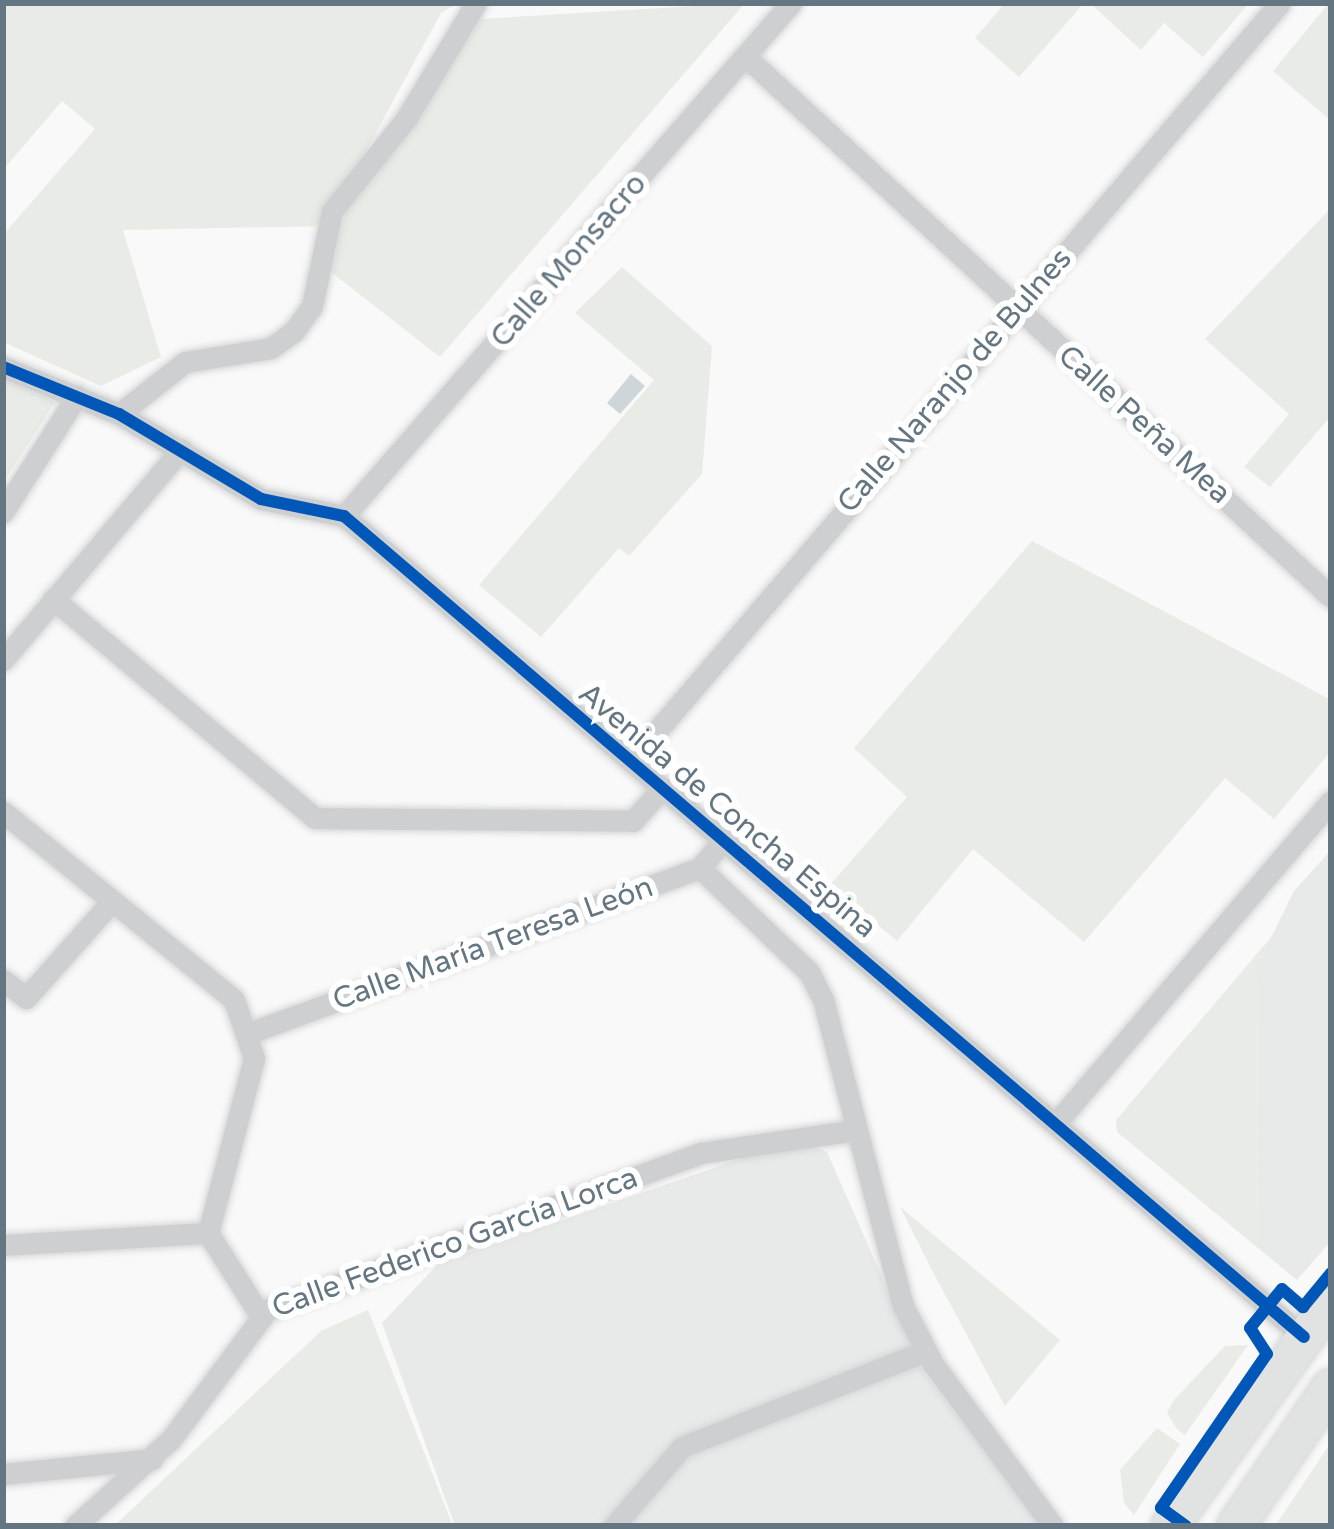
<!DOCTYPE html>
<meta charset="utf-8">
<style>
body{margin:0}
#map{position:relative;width:1334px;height:1529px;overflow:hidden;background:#f9f9f9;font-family:"Varela Round",sans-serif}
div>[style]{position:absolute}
.built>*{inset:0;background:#e8e9e9}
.green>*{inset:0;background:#e8ebe6}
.water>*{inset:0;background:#ced6d9}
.roads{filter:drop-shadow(0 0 3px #d5d6d7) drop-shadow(0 0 3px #d5d6d7)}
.street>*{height:21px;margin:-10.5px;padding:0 10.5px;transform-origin:10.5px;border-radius:10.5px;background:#cecfd0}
.primary>*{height:36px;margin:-18px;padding:0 18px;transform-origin:18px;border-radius:18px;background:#e1e2e2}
.cycleway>*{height:12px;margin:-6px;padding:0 6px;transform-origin:6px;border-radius:6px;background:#0057b8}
span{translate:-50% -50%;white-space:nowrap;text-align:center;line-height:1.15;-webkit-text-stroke:12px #fff;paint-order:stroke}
.street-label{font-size:30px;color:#657683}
.frame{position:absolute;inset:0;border:6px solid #657683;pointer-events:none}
</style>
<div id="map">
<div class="built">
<i style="clip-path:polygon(1331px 850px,1331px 1241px,1297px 1280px,1258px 1248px,1257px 966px,1294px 891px)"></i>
<i style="clip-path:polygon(809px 1145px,827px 1152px,925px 1374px,1043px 1526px,455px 1526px,382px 1323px,440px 1262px,769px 1149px)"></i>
</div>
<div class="green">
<i style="clip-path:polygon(3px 3px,458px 3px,441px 13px,325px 226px,123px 230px,161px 357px,101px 386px,3px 342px,3px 235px,95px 129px,62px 101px,3px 170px)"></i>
<i style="clip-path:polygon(745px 3px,440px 357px,331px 272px,346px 206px,387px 160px,481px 19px)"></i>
<i style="clip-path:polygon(1005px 3px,1084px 3px,1019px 77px,975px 38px)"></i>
<i style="clip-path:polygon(1090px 3px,1249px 3px,1203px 57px,1164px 23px,1141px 50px)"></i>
<i style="clip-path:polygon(1329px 3px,1331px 3px,1331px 121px,1273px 71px)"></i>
<i style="clip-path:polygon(1331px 208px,1331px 416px,1270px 487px,1244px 467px,1289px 414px,1205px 339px)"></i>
<i style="clip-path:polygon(622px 267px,712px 346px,702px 474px,629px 556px,619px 548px,541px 637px,479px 585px,654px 380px,575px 313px)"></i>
<i style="clip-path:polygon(3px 378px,55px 402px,3px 483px)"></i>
<i style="clip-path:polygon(1032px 541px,1331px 700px,1331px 751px,1274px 819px,1225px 778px,1084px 942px,973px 849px,897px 941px,830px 885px,907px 797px,854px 748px)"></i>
<i style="clip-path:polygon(1272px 936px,1257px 966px,1258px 1248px,1117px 1132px,1116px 1120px)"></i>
<i style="clip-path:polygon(900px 1207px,1060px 1340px,1005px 1406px,934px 1274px)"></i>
<i style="clip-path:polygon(368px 1310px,453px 1526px,114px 1526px,321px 1331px)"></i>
<i style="clip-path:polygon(1248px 1345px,1185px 1435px,1177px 1429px,1167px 1413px,1173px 1401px,1225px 1346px)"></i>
<i style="clip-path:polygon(1157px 1428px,1180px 1444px,1134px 1515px,1124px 1503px,1120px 1470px)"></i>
<i style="clip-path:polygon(1331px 1443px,1331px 1526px,1275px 1526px,1328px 1447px)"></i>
</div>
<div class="water">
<i style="clip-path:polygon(631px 374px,645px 386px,620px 414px,607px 403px)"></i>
</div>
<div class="roads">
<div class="street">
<i style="left:746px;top:57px;width:796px;rotate:42.71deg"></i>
<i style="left:3px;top:367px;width:125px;rotate:22.1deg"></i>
<i style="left:119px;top:414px;width:165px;rotate:30.9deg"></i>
<i style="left:261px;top:499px;width:85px;rotate:11.6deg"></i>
<i style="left:344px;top:516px;width:1263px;rotate:40.54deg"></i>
<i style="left:119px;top:414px;width:84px;rotate:-38.2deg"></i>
<i style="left:185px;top:362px;width:87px;rotate:-9.2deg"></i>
<i style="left:271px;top:348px;width:29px;rotate:-36deg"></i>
<i style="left:294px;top:331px;width:31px;rotate:-54deg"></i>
<i style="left:312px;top:306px;width:97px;rotate:-78.1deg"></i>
<i style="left:332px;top:211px;width:118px;rotate:-51.2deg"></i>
<i style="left:406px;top:119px;width:135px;rotate:-58.9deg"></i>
<i style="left:3px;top:512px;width:138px;rotate:-57.5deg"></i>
<i style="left:344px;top:516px;width:680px;rotate:-48.93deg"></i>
<i style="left:53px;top:599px;width:341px;rotate:39.9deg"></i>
<i style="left:315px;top:818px;width:318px;rotate:0.5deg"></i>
<i style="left:633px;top:821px;width:45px;rotate:-48.6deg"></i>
<i style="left:3px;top:660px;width:276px;rotate:-49.8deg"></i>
<i style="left:632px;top:760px;width:996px;rotate:-49.44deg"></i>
<i style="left:3px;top:812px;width:298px;rotate:39.1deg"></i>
<i style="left:234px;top:1000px;width:61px;rotate:71deg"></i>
<i style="left:254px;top:1058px;width:181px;rotate:104.7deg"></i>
<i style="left:208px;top:1233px;width:97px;rotate:57.6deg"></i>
<i style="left:700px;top:868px;width:151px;rotate:43.7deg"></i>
<i style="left:809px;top:972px;width:30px;rotate:63deg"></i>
<i style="left:823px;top:999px;width:317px;rotate:75.4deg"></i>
<i style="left:903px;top:1306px;width:65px;rotate:62.7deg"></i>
<i style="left:933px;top:1364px;width:202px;rotate:53.5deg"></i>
<i style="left:3px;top:980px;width:29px;rotate:38deg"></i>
<i style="left:26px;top:998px;width:130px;rotate:-48.4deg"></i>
<i style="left:249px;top:1033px;width:480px;rotate:-20.1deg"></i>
<i style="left:700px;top:868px;width:38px;rotate:-50deg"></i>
<i style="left:1056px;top:1123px;width:423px;rotate:-49.5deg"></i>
<i style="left:3px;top:1245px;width:205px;rotate:-3.4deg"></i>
<i style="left:3px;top:1474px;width:150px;rotate:-5.7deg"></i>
<i style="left:75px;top:1526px;width:130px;rotate:-42.2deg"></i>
<i style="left:171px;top:1439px;width:161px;rotate:-53.3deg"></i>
<i style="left:267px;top:1310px;width:461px;rotate:-19.9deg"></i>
<i style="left:700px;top:1153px;width:157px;rotate:-8.4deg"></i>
<i style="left:614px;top:1526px;width:104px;rotate:-49.3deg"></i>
<i style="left:682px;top:1447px;width:262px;rotate:-21.5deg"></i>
</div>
<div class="primary">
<i style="left:1170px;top:1526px;width:277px;rotate:-54.4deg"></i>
<i style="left:1236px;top:1526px;width:168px;rotate:-55.6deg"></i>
</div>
</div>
<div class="cycleway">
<i style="left:3px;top:367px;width:125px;rotate:22.1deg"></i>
<i style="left:119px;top:414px;width:165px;rotate:30.9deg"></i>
<i style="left:261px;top:499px;width:85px;rotate:11.6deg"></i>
<i style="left:344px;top:516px;width:1263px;rotate:40.54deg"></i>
<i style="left:1186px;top:1526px;width:31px;rotate:-144deg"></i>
<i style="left:1161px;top:1508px;width:187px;rotate:-55.5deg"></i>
<i style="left:1267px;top:1354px;width:31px;rotate:-123deg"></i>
<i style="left:1250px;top:1328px;width:50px;rotate:-50.6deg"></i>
<i style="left:1282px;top:1289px;width:28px;rotate:41deg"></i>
<i style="left:1303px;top:1307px;width:44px;rotate:-50.5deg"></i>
</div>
<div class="street-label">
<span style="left:569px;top:261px;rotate:-49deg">Calle Monsacro</span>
<span style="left:955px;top:381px;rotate:-49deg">Calle Naranjo de Bulnes</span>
<span style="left:1144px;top:425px;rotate:42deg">Calle Peña Mea</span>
<span style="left:727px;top:811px;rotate:40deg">Avenida de Concha Espina</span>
<span style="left:493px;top:944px;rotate:-20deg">Calle María Teresa León</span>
<span style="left:455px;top:1243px;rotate:-20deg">Calle Federico García Lorca</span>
</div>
<div class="frame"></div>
</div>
